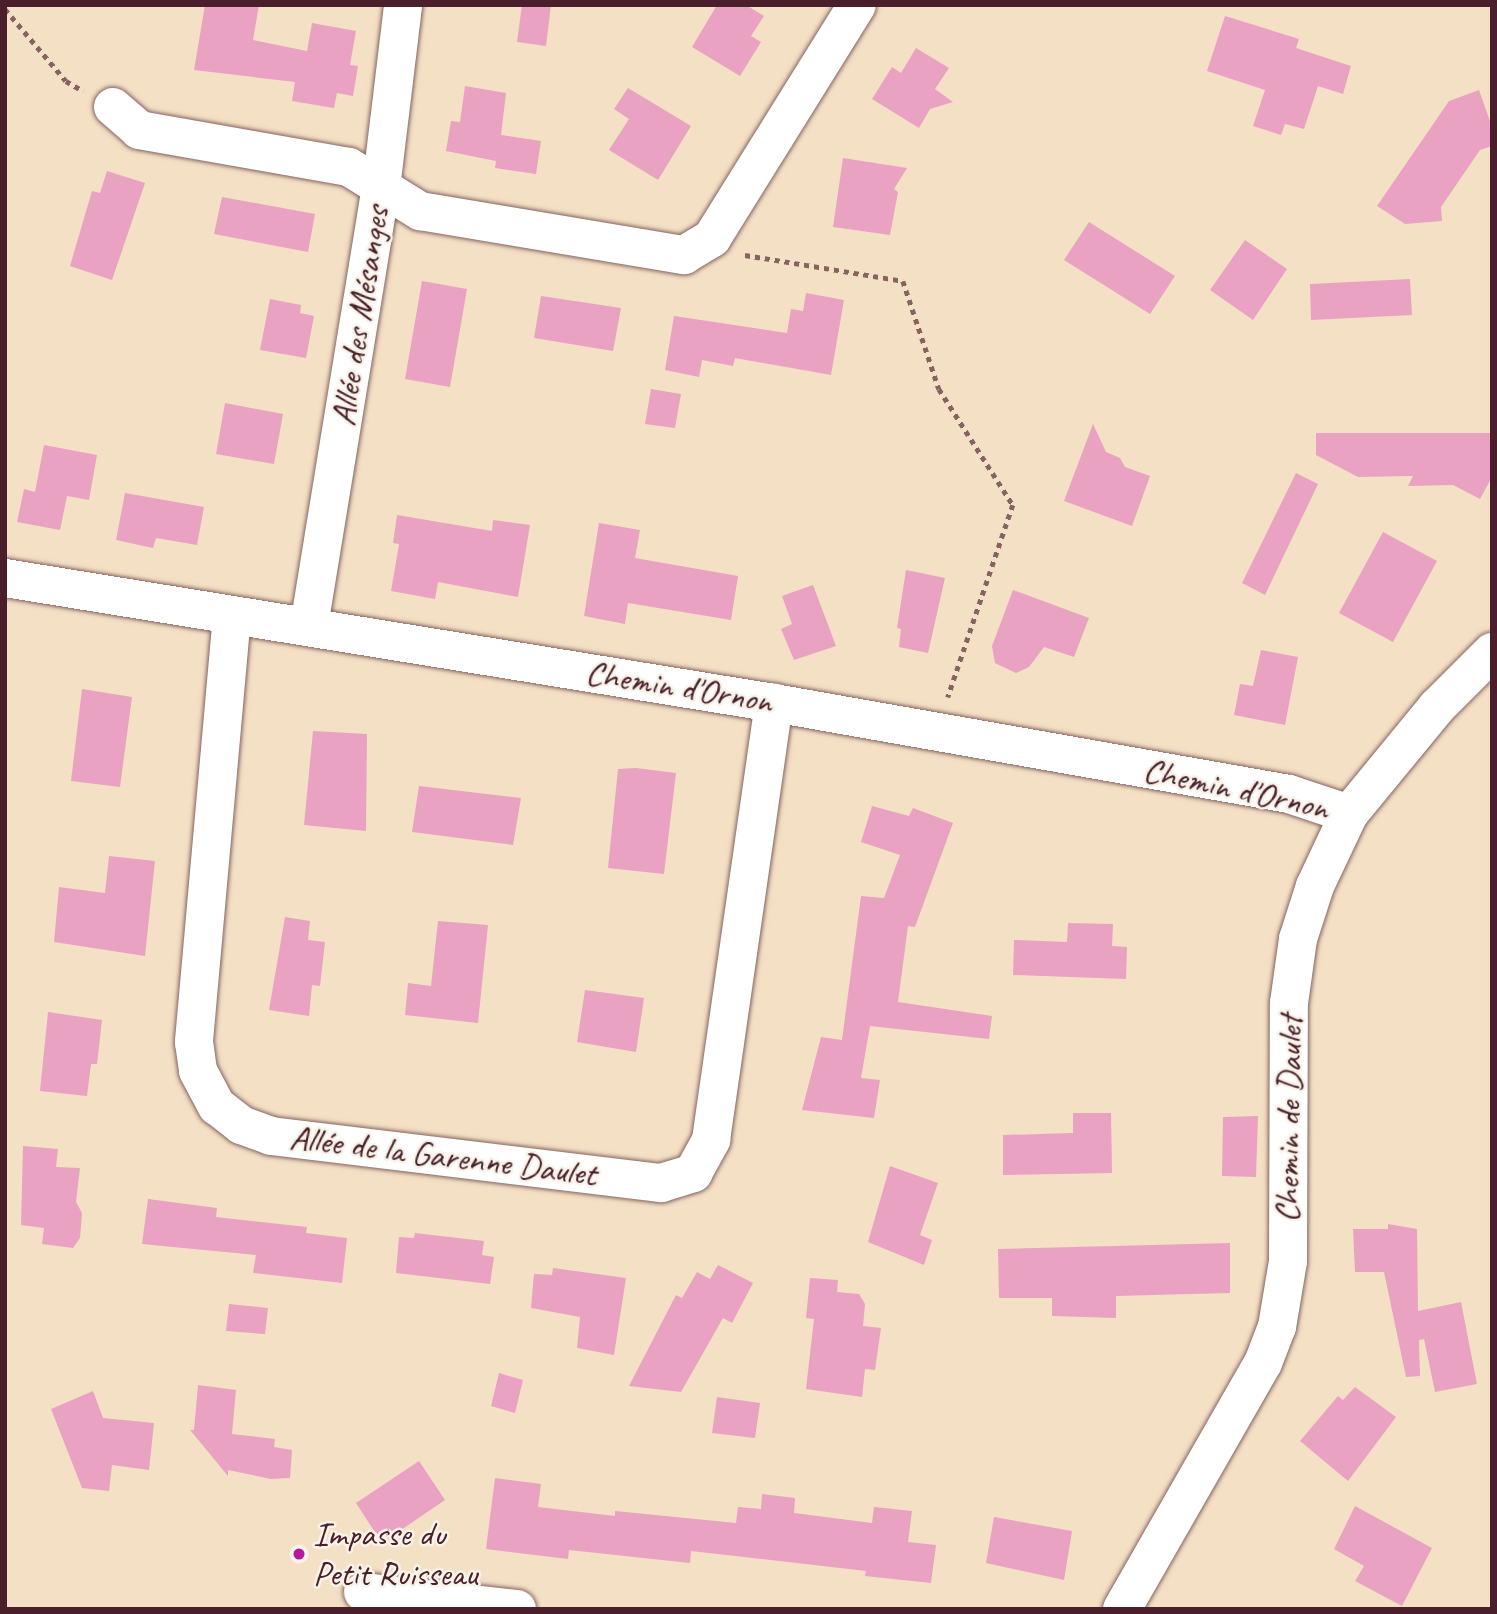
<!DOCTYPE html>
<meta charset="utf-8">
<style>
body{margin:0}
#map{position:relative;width:1497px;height:1614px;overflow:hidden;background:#f4e0c5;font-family:Caveat,sans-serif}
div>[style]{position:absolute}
.building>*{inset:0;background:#e9a2c1}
.path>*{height:4.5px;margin-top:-2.25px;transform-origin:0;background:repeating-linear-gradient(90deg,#866361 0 5px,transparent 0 10px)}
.roads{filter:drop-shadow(0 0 2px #866361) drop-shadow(0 0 2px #866361)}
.minor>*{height:38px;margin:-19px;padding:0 19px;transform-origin:19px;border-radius:19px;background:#fff}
.dots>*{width:19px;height:19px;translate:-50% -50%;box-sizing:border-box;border:4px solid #f7f3e8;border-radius:50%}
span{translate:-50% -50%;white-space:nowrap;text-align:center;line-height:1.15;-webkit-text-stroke:5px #f7f3e8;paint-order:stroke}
.street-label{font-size:35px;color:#4a1f2b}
.poi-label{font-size:35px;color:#4a1f2b}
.left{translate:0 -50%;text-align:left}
.frame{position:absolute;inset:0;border:7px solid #4a1f2b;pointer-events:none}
</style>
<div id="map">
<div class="building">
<i style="clip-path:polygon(205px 5px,259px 5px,253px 40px,307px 51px,312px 23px,356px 31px,350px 65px,358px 66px,353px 96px,337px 93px,334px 108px,292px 101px,295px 82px,194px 70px)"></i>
<i style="clip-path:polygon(522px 5px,551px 5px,546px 46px,517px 42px)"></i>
<i style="clip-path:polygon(717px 5px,746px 5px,764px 16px,751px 36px,761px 42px,740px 76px,692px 47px)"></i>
<i style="clip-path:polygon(1225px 16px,1299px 39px,1296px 48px,1351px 66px,1343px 94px,1318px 86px,1304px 129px,1285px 124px,1281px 135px,1253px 126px,1265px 90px,1207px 71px)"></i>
<i style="clip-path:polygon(916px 48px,949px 68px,935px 89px,953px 102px,930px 109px,919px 128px,872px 99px,892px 67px,901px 73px)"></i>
<i style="clip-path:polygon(465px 86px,506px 93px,501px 135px,541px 141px,536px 174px,495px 168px,496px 161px,446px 151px,451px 121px,460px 122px)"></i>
<i style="clip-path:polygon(628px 88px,691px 126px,658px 180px,609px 150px,629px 119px,614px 109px)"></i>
<i style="clip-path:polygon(1479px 90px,1492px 127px,1492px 146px,1480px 150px,1441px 207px,1442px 221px,1405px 224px,1377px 206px,1449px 101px)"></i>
<i style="clip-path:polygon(843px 158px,907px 168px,894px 189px,898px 192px,890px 235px,833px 227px)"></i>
<i style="clip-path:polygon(107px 171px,145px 183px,112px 280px,70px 266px,92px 191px,100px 193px)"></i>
<i style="clip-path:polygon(222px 197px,315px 214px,308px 252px,214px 234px)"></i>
<i style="clip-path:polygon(1089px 222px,1175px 276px,1150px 314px,1064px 260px)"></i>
<i style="clip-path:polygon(1245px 240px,1287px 269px,1253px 320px,1210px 290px)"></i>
<i style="clip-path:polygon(1410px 279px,1412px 315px,1311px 320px,1310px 284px)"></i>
<i style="clip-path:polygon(422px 281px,467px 289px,450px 387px,405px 379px)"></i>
<i style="clip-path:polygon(806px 293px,844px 300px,831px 375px,735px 358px,733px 366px,702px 360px,699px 377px,665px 370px,674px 316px,787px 333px,791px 309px,803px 311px)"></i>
<i style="clip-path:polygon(541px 296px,621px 308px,613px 351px,534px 338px)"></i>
<i style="clip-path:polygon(270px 299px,301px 305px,300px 313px,314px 316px,306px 358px,260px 350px)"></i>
<i style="clip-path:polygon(651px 389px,681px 394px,675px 428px,645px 424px)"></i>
<i style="clip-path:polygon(225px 403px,283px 414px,274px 464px,216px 454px)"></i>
<i style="clip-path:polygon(1093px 424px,1106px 452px,1120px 458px,1125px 467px,1150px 476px,1132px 526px,1064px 501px)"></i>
<i style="clip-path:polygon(1316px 433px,1492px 433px,1492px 477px,1480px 499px,1453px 485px,1408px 486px,1413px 476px,1358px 477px,1316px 455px)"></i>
<i style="clip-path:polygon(44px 445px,97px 455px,89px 500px,67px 496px,60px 530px,17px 522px,24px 489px,35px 492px)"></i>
<i style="clip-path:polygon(1296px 473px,1318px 484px,1265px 595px,1242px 583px)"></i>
<i style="clip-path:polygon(125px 493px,204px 507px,197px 545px,156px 538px,153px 548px,116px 540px)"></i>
<i style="clip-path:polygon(397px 515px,492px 531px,493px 520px,530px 525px,518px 597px,438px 582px,435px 599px,391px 591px,399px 544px,393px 543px)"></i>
<i style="clip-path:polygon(599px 523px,640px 530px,635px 558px,738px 576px,731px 620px,628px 603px,625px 624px,584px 616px)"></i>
<i style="clip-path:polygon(1383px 532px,1437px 561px,1393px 642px,1339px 613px)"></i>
<i style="clip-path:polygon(906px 570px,945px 578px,928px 653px,899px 647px,901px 629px,897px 628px)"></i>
<i style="clip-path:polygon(813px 585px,836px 646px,794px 660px,781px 629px,792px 624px,782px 596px)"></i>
<i style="clip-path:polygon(1013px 590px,1089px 618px,1074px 657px,1044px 647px,1029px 667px,1016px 673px,995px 663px,992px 646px)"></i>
<i style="clip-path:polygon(1261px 650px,1298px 657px,1285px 725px,1234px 715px,1240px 684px,1253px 686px)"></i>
<i style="clip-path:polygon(82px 689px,132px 697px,120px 787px,71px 781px)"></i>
<i style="clip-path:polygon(313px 731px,367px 734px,366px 831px,304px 825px)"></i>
<i style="clip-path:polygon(636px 768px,676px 773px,664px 874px,608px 868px,618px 769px)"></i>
<i style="clip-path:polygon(419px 786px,521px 798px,513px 845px,412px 832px)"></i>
<i style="clip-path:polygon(872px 806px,909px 816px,913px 808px,953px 823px,915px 927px,908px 926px,898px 1002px,992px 1016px,989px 1039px,870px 1026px,861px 1078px,880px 1080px,874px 1118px,802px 1110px,821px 1037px,842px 1040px,861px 896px,884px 898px,900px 855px,861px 842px)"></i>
<i style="clip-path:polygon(109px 856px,155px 861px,145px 956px,54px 942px,59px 887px,105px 893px)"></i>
<i style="clip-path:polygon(285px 917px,310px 921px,308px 940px,325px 942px,320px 986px,312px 985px,309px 1016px,269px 1010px)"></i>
<i style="clip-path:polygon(438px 921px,488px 925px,478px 1023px,405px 1015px,408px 983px,431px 986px)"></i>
<i style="clip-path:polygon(1068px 923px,1113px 924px,1112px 946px,1127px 947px,1126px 979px,1013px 975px,1014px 940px,1067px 942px)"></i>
<i style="clip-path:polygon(585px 990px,644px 998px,636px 1052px,577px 1042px)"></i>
<i style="clip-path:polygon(48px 1012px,102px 1020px,97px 1064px,91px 1064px,87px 1096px,40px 1091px)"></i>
<i style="clip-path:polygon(1073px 1113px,1111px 1113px,1112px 1173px,1003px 1175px,1003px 1135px,1073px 1133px)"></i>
<i style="clip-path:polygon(1258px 1116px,1256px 1177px,1222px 1176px,1223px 1117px)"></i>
<i style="clip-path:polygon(23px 1146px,58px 1149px,56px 1167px,80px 1168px,76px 1202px,82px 1213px,80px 1238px,73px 1248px,42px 1244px,44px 1228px,21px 1225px)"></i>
<i style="clip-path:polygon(890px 1166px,938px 1183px,920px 1235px,932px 1240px,924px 1265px,868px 1242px)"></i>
<i style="clip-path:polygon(148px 1199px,217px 1208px,216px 1217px,307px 1227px,306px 1233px,347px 1238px,342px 1283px,253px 1273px,256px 1255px,142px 1244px)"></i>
<i style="clip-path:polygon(1388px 1224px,1417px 1229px,1418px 1311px,1461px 1302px,1477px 1384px,1435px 1392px,1424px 1339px,1419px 1340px,1420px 1376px,1406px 1377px,1384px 1272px,1355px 1272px,1353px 1229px,1388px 1229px)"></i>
<i style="clip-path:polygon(415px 1233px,484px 1241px,482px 1255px,494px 1257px,490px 1284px,396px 1273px,399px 1237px,414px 1238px)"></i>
<i style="clip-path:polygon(1230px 1243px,1230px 1293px,1116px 1296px,1116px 1318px,1052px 1316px,1052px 1298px,999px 1298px,998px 1249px)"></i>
<i style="clip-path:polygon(718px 1265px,753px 1283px,732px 1323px,723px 1318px,681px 1392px,629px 1386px,676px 1295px,682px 1298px,697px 1272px,710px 1279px)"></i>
<i style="clip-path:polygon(553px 1268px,626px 1278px,614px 1355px,577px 1348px,580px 1317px,531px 1308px,534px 1274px,552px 1275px)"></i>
<i style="clip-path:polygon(810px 1278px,838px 1280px,837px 1292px,859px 1294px,865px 1304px,863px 1326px,881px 1328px,875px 1370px,865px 1369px,862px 1397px,806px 1389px,814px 1319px,806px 1318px)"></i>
<i style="clip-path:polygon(229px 1304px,268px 1308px,265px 1334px,226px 1331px)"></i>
<i style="clip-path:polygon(499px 1373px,523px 1380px,515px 1413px,491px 1406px)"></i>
<i style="clip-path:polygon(198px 1385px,236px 1390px,232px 1434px,275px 1439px,274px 1447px,292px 1450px,290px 1478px,271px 1479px,228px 1470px,228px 1476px,190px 1430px,194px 1430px)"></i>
<i style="clip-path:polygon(1355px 1387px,1396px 1417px,1348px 1481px,1300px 1441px,1338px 1396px,1343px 1400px)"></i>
<i style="clip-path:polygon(93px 1391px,103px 1418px,154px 1423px,149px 1470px,112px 1465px,109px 1491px,82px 1488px,51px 1409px)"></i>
<i style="clip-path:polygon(717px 1397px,760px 1403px,755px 1438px,712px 1433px)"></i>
<i style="clip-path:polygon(419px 1461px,445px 1500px,382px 1543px,356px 1503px)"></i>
<i style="clip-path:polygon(495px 1478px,541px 1484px,538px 1507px,615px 1516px,615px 1511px,736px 1523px,738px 1507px,761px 1509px,762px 1494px,795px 1498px,794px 1513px,872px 1523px,874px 1507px,912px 1511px,908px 1542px,936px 1545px,931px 1583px,865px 1576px,866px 1571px,691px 1551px,690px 1563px,569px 1550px,568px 1559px,486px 1549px)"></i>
<i style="clip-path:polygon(1355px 1506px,1432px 1548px,1402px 1606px,1355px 1581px,1364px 1566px,1334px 1549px)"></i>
<i style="clip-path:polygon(994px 1517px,1072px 1531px,1064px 1580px,986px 1563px)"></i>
</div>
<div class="path">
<i style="left:5px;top:9px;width:94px;rotate:49.7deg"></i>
<i style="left:66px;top:81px;width:20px;rotate:30deg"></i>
<i style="left:745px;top:255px;width:160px;rotate:9.3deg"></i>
<i style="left:903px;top:281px;width:114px;rotate:71.6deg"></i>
<i style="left:939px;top:389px;width:138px;rotate:57.5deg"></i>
<i style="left:1013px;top:505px;width:203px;rotate:108.7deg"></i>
</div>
<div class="roads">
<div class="minor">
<i style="left:113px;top:107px;width:35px;rotate:41deg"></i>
<i style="left:139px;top:130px;width:213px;rotate:10deg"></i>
<i style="left:349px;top:167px;width:84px;rotate:31.8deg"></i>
<i style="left:420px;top:211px;width:268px;rotate:9.5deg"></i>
<i style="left:684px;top:255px;width:33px;rotate:-31deg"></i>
<i style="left:712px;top:238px;width:274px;rotate:-58.1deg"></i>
<i style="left:5px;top:578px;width:779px;rotate:9.23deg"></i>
<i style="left:774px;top:703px;width:523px;rotate:10.02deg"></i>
<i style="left:1289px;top:794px;width:63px;rotate:18.4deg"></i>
<i style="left:232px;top:615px;width:429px;rotate:95.1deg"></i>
<i style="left:194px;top:1042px;width:29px;rotate:82deg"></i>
<i style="left:198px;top:1071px;width:40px;rotate:62deg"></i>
<i style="left:217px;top:1106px;width:31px;rotate:38deg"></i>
<i style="left:241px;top:1125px;width:32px;rotate:20deg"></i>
<i style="left:271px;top:1136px;width:393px;rotate:6.9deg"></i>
<i style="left:661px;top:1183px;width:34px;rotate:-17deg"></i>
<i style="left:693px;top:1173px;width:38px;rotate:-61deg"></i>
<i style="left:711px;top:1140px;width:442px;rotate:-81.8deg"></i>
<i style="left:309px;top:626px;width:444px;rotate:-80.7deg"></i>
<i style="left:381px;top:188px;width:184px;rotate:-83.1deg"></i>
<i style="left:363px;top:1592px;width:155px;rotate:6.3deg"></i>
<i style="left:1122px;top:1609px;width:284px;rotate:-60.2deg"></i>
<i style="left:1263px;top:1363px;width:39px;rotate:-69deg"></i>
<i style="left:1277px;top:1327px;width:67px;rotate:-80.5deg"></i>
<i style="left:1288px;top:1261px;width:258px;rotate:-89.8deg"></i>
<i style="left:1289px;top:1003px;width:65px;rotate:-82deg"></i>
<i style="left:1298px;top:939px;width:56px;rotate:-72.2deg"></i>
<i style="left:1315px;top:886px;width:80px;rotate:-64.7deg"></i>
<i style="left:1349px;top:814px;width:139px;rotate:-50.6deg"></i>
<i style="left:1437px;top:707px;width:78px;rotate:-45deg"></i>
</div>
</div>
<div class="dots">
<i style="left:299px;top:1554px;background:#b5179e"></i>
</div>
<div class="street-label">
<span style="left:360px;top:316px;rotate:-81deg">Allée des Mésanges</span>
<span style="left:679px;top:687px;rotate:9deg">Chemin d'Ornon</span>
<span style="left:1236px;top:789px;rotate:12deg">Chemin d'Ornon</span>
<span style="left:1289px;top:1119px;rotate:-89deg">Chemin de Daulet</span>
<span style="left:443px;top:1156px;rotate:7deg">Allée de la Garenne Daulet</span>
</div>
<div class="poi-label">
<span class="left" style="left:313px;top:1554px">Impasse du<br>Petit Ruisseau</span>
</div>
<div class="frame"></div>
</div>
